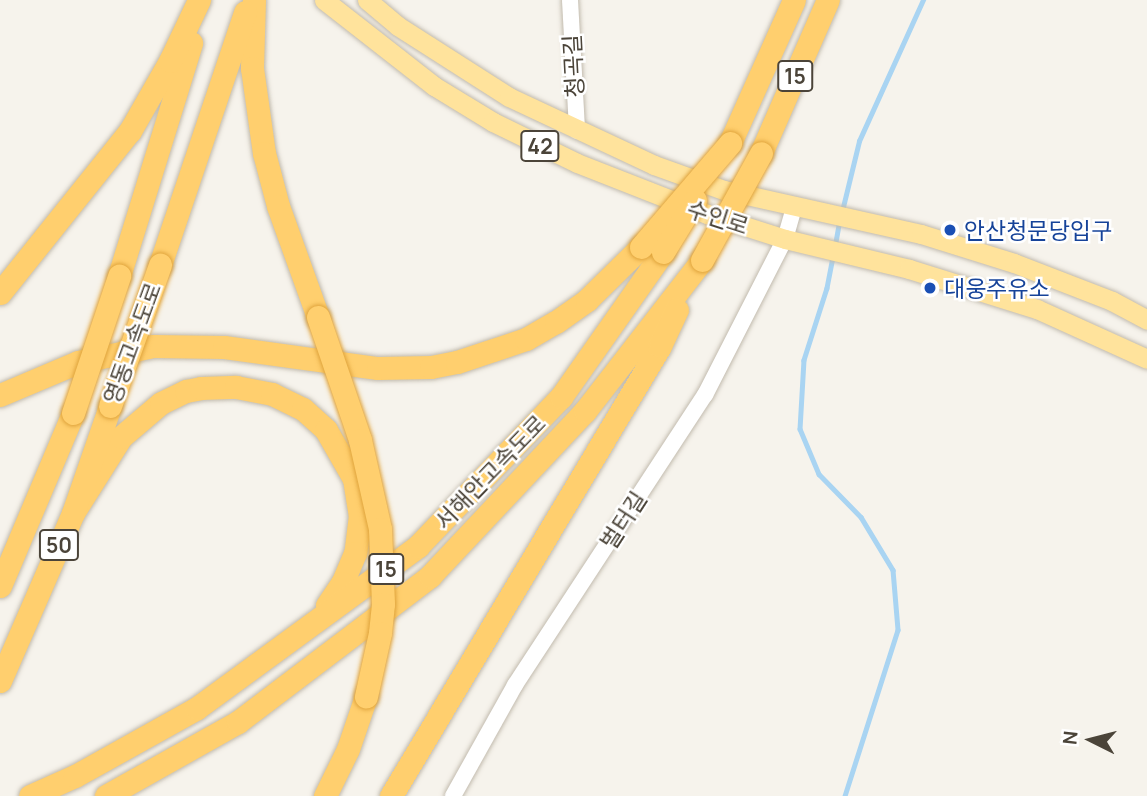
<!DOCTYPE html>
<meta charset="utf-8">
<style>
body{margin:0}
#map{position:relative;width:1147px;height:796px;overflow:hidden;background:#f6f3ec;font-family:Manrope,"Noto Sans KR",sans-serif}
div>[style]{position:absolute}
.stream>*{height:4.5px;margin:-2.25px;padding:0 2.25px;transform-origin:2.25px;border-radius:2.25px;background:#a9d4f2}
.roads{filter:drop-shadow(0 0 2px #c2bbae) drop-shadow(0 0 2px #c2bbae)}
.minor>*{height:16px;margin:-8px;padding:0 8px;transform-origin:8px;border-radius:8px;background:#fff}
.major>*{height:19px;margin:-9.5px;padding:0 9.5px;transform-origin:9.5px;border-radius:9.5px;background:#ffe39c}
.highway>*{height:23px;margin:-11.5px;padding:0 11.5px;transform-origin:11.5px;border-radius:11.5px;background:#ffcf6e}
.bridges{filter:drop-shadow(0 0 2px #e0a43c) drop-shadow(0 0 2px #e0a43c)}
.highway-bridge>*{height:23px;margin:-11.5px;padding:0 11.5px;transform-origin:11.5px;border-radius:11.5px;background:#ffcf6e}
.dots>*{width:19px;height:19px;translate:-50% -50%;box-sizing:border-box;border:4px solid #fff;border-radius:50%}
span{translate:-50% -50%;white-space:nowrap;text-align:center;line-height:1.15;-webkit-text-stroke:5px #fff;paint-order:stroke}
.shield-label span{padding:2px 5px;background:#fff;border:2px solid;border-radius:5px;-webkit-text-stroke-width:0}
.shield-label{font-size:21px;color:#4b4439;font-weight:700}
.street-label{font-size:23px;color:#4b4439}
.transit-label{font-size:23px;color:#164399}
.left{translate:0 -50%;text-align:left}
.north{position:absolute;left:1056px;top:705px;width:70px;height:70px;-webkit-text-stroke:5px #fff;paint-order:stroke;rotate:276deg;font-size:19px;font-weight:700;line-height:28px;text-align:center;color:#4b4439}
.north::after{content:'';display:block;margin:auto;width:24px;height:32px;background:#4b4439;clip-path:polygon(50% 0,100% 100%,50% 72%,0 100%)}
</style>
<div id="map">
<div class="stream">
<i style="left:842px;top:211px;width:72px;rotate:-76.3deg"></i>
<i style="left:859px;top:141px;width:155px;rotate:-65.6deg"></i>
<i style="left:835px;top:245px;width:22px;rotate:-80deg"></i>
<i style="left:833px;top:257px;width:32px;rotate:101deg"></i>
<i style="left:827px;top:288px;width:76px;rotate:107.7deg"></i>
<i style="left:804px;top:360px;width:69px;rotate:93.3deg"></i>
<i style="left:800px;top:429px;width:49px;rotate:67.1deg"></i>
<i style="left:819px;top:474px;width:60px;rotate:45.7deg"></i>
<i style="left:861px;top:517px;width:62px;rotate:58.9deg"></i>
<i style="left:893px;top:570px;width:60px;rotate:85.2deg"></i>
<i style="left:898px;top:630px;width:174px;rotate:107.7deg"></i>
</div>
<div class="roads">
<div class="minor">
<i style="left:570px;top:0;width:131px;rotate:86.9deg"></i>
<i style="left:453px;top:796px;width:127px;rotate:-60.8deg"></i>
<i style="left:515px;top:685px;width:347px;rotate:-56.8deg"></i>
<i style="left:705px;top:395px;width:175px;rotate:-62.9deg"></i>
<i style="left:785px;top:239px;width:35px;rotate:-74deg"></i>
</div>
<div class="major">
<i style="left:324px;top:0;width:140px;rotate:38deg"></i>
<i style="left:434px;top:86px;width:69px;rotate:31.4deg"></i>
<i style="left:493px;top:122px;width:93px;rotate:26deg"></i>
<i style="left:577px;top:163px;width:140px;rotate:21.4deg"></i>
<i style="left:707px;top:214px;width:82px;rotate:17.8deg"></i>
<i style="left:785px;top:239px;width:128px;rotate:13.6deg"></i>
<i style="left:909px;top:269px;width:134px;rotate:17.4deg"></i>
<i style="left:1037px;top:309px;width:121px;rotate:24.4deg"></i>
<i style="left:367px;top:0;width:40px;rotate:40deg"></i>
<i style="left:398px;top:26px;width:132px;rotate:32.6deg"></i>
<i style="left:509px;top:97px;width:160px;rotate:25.1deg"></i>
<i style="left:654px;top:165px;width:74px;rotate:19.7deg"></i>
<i style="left:724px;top:190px;width:202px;rotate:12.6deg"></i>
<i style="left:921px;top:234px;width:97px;rotate:17.3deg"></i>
<i style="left:1014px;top:263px;width:105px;rotate:21.2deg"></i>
<i style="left:1112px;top:301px;width:40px;rotate:28deg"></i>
</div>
<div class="highway">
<i style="left:254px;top:0;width:68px;rotate:91.7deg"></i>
<i style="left:252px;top:68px;width:86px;rotate:82deg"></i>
<i style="left:264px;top:153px;width:55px;rotate:75.2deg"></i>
<i style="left:278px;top:206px;width:118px;rotate:70.2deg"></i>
<i style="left:730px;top:143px;width:157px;rotate:-65.9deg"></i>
<i style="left:761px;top:153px;width:167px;rotate:-66.4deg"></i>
<i style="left:160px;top:265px;width:267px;rotate:-71.4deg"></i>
<i style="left:119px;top:276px;width:244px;rotate:-72.8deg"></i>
<i style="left:0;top:293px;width:208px;rotate:-51.3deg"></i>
<i style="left:130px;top:131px;width:81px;rotate:-60.3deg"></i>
<i style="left:170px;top:61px;width:68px;rotate:-64.6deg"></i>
<i style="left:0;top:395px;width:85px;rotate:-22.9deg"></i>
<i style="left:78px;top:362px;width:77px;rotate:-12deg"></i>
<i style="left:153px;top:346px;width:71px;rotate:0.8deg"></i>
<i style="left:224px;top:347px;width:155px;rotate:7.8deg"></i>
<i style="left:378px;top:368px;width:53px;rotate:-1.1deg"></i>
<i style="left:431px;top:367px;width:26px;rotate:-11deg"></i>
<i style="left:457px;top:362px;width:73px;rotate:-18.4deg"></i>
<i style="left:526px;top:339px;width:34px;rotate:-30deg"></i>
<i style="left:556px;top:322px;width:38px;rotate:-35deg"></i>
<i style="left:587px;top:300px;width:76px;rotate:-44.5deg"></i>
<i style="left:73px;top:513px;width:90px;rotate:-57.7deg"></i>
<i style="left:121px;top:437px;width:52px;rotate:-40.4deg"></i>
<i style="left:161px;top:403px;width:28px;rotate:-26deg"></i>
<i style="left:186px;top:391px;width:15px;rotate:-11deg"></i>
<i style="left:201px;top:388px;width:35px;rotate:-2deg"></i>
<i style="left:236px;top:387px;width:37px;rotate:11deg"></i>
<i style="left:272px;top:394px;width:34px;rotate:26deg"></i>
<i style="left:303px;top:409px;width:31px;rotate:42deg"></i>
<i style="left:326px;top:430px;width:56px;rotate:60.3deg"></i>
<i style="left:354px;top:479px;width:36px;rotate:81deg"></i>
<i style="left:360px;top:515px;width:38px;rotate:97deg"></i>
<i style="left:355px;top:553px;width:33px;rotate:113deg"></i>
<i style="left:342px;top:583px;width:27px;rotate:124deg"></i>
<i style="left:0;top:586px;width:188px;rotate:-67.1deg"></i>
<i style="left:0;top:681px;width:183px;rotate:-66.5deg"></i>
<i style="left:73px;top:513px;width:113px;rotate:-70.9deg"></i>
<i style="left:30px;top:796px;width:49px;rotate:-24deg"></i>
<i style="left:75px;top:776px;width:140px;rotate:-29.1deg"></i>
<i style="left:197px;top:708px;width:274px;rotate:-36.2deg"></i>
<i style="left:418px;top:546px;width:207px;rotate:-46.2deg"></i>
<i style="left:561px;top:397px;width:177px;rotate:-54.9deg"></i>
<i style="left:106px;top:796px;width:151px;rotate:-29.3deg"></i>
<i style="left:238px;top:722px;width:241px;rotate:-37.2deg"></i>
<i style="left:430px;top:576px;width:226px;rotate:-46.8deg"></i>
<i style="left:585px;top:411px;width:191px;rotate:-52.2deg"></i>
<i style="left:325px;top:796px;width:52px;rotate:-63.9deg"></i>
<i style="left:348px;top:749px;width:56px;rotate:-71.2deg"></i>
<i style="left:391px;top:796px;width:524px;rotate:-59.13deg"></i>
<i style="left:660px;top:346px;width:40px;rotate:-65deg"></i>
</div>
</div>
<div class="bridges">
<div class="highway-bridge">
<i style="left:641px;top:247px;width:137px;rotate:-49.4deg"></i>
<i style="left:663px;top:252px;width:61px;rotate:-58.4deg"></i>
<i style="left:702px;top:260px;width:122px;rotate:-61.1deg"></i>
<i style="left:318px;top:317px;width:130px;rotate:71.1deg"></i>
<i style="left:360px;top:440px;width:91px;rotate:77.3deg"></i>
<i style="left:380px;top:529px;width:75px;rotate:87.7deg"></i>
<i style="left:383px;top:604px;width:29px;rotate:96deg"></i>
<i style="left:380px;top:633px;width:65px;rotate:102.5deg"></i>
<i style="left:110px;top:406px;width:150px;rotate:-70.5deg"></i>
<i style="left:73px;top:413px;width:145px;rotate:-71.4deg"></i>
</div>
</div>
<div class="dots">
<i style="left:950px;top:230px;background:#1a4fb4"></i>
<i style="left:930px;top:288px;background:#1a4fb4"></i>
</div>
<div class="shield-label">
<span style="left:795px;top:76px">15</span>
<span style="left:540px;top:146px">42</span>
<span style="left:59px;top:545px">50</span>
<span style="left:386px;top:569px">15</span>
</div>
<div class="street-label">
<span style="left:573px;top:66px;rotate:-93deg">청곡길</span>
<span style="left:718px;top:217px;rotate:18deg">수인로</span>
<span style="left:132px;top:343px;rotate:-70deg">영동고속도로</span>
<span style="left:490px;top:472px;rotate:-46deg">서해안고속도로</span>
<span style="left:623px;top:520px;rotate:-57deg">벌터길</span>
</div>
<div class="transit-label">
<span class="left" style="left:964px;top:230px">안산청문당입구</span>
<span class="left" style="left:944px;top:288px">대웅주유소</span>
</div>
<div class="north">N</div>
</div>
